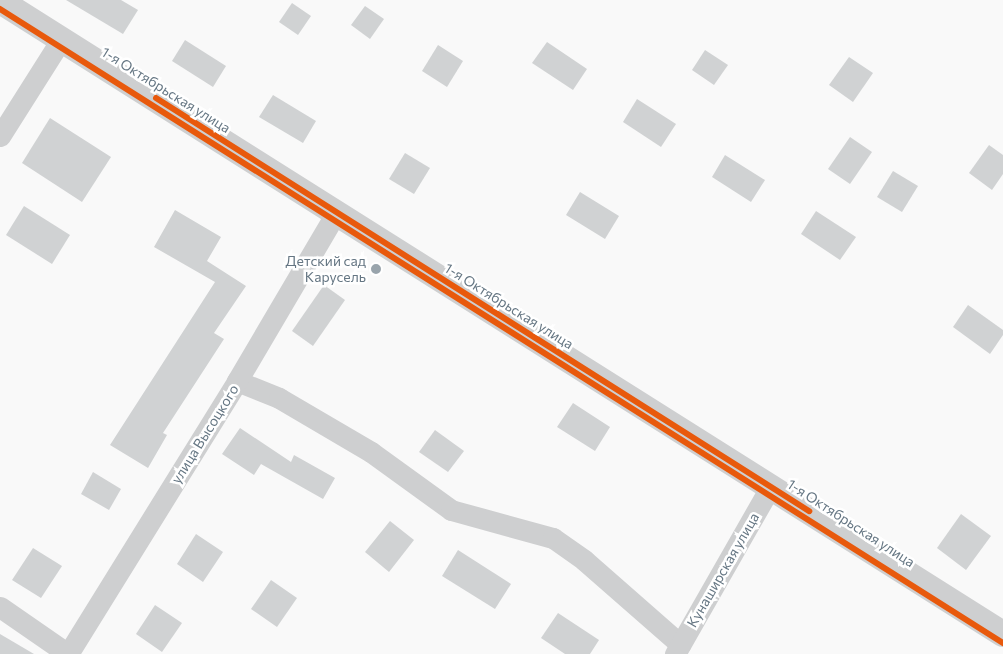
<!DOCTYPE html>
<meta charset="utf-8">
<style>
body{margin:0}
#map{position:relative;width:1003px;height:654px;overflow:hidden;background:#f9f9f9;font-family:Commissioner,sans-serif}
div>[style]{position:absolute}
.building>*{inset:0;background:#d0d2d3}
.minor>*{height:21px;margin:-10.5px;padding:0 10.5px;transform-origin:10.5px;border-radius:10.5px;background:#cecfd0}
.tertiary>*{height:26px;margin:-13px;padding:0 13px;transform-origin:13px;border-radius:13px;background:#cecfd0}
.cycleway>*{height:6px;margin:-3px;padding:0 3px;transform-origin:3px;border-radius:3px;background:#e8590c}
.dots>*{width:14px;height:14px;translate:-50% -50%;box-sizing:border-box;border:2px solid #fff;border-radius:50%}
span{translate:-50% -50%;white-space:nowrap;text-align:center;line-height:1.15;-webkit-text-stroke:5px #fff;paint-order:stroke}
.street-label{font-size:14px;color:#657683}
.poi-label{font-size:14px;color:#657683}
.right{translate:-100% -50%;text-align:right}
</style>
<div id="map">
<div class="building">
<i style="clip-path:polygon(66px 0,121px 0,138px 10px,123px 34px)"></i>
<i style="clip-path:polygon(292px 3px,311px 16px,298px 35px,279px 22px)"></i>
<i style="clip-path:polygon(365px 6px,384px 19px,370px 39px,351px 25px)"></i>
<i style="clip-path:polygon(185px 40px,226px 66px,213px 87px,172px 61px)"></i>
<i style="clip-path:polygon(547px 42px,587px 69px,573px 90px,532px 63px)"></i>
<i style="clip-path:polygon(438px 45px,463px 61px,447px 87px,422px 71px)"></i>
<i style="clip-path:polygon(705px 50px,728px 65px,714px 85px,692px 70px)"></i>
<i style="clip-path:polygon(849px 57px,873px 73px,853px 102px,829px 85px)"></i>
<i style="clip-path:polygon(273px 95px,316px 121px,303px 143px,259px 117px)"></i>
<i style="clip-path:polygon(637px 99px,676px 124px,661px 147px,623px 122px)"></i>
<i style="clip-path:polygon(50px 118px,111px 157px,82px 202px,22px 163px)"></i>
<i style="clip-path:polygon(850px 137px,872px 152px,850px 184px,828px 169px)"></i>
<i style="clip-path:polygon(989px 145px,1003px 155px,1003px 174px,992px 190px,969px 173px)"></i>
<i style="clip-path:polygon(405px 153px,430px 168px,414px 194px,389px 179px)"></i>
<i style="clip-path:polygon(725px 155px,765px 180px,751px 202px,712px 177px)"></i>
<i style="clip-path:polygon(893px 171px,918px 186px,902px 212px,877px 197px)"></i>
<i style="clip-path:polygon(580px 192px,619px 216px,605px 239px,566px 215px)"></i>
<i style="clip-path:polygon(24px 206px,70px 235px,52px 264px,6px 235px)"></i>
<i style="clip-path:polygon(175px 210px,221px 237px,207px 261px,246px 286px,214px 333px,224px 339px,163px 433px,167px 435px,148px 468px,110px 445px,215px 282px,154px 247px)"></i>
<i style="clip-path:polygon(816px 211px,856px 237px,840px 260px,801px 234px)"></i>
<i style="clip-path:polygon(324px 285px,345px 300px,313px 346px,292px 331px)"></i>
<i style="clip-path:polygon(968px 305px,1003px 330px,1003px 335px,990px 354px,953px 327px)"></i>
<i style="clip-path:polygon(573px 403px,610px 427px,595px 451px,557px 427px)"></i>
<i style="clip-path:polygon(240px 428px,291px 462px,294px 455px,335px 478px,323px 499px,261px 464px,254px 475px,222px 454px)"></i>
<i style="clip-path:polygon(435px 430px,464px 451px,448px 472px,419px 452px)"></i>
<i style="clip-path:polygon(93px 472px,121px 489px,109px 510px,81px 494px)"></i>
<i style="clip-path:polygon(961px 514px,991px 536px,966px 570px,937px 548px)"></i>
<i style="clip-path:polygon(390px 521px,414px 540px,389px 572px,365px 552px)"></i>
<i style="clip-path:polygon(196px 534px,223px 552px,203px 582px,177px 564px)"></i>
<i style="clip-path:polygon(33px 548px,62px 566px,41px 598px,12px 580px)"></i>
<i style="clip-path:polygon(458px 550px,511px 584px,495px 609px,442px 576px)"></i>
<i style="clip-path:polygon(271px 580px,297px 598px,277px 627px,251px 609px)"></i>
<i style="clip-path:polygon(155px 605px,182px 623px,162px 652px,136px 634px)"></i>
<i style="clip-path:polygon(558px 613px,599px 640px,590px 654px,565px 654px,541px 638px)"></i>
<i style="clip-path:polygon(0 634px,34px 654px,0 654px)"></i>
</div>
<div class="minor">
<i style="left:0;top:136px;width:114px;rotate:-57.6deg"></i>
<i style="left:237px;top:381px;width:45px;rotate:22deg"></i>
<i style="left:279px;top:398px;width:107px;rotate:30.4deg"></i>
<i style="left:371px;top:452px;width:99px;rotate:35.9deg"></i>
<i style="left:451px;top:510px;width:106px;rotate:15.4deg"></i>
<i style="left:553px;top:538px;width:38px;rotate:35deg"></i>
<i style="left:584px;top:560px;width:128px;rotate:41.2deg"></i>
<i style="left:0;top:607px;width:83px;rotate:34.7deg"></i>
<i style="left:68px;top:654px;width:321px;rotate:-58.2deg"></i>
<i style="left:237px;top:381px;width:197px;rotate:-59.5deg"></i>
<i style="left:675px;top:654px;width:193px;rotate:-60.3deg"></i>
</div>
<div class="tertiary">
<i style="left:0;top:1px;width:1186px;rotate:32.26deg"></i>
</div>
<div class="cycleway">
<i style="left:0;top:9px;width:1187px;rotate:32.3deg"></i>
<i style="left:156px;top:98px;width:773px;rotate:32.31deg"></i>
</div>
<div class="dots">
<i style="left:376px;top:269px;background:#99a4ac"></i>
</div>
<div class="street-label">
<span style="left:166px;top:90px;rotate:32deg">1-я Октябрьская улица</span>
<span style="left:509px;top:306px;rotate:32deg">1-я Октябрьская улица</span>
<span style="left:205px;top:434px;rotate:-58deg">улица Высоцкого</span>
<span style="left:851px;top:523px;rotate:33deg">1-я Октябрьская улица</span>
<span style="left:723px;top:570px;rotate:-60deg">Кунаширская улица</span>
</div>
<div class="poi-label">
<span class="right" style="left:366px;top:269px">Детский сад<br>Карусель</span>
</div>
</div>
